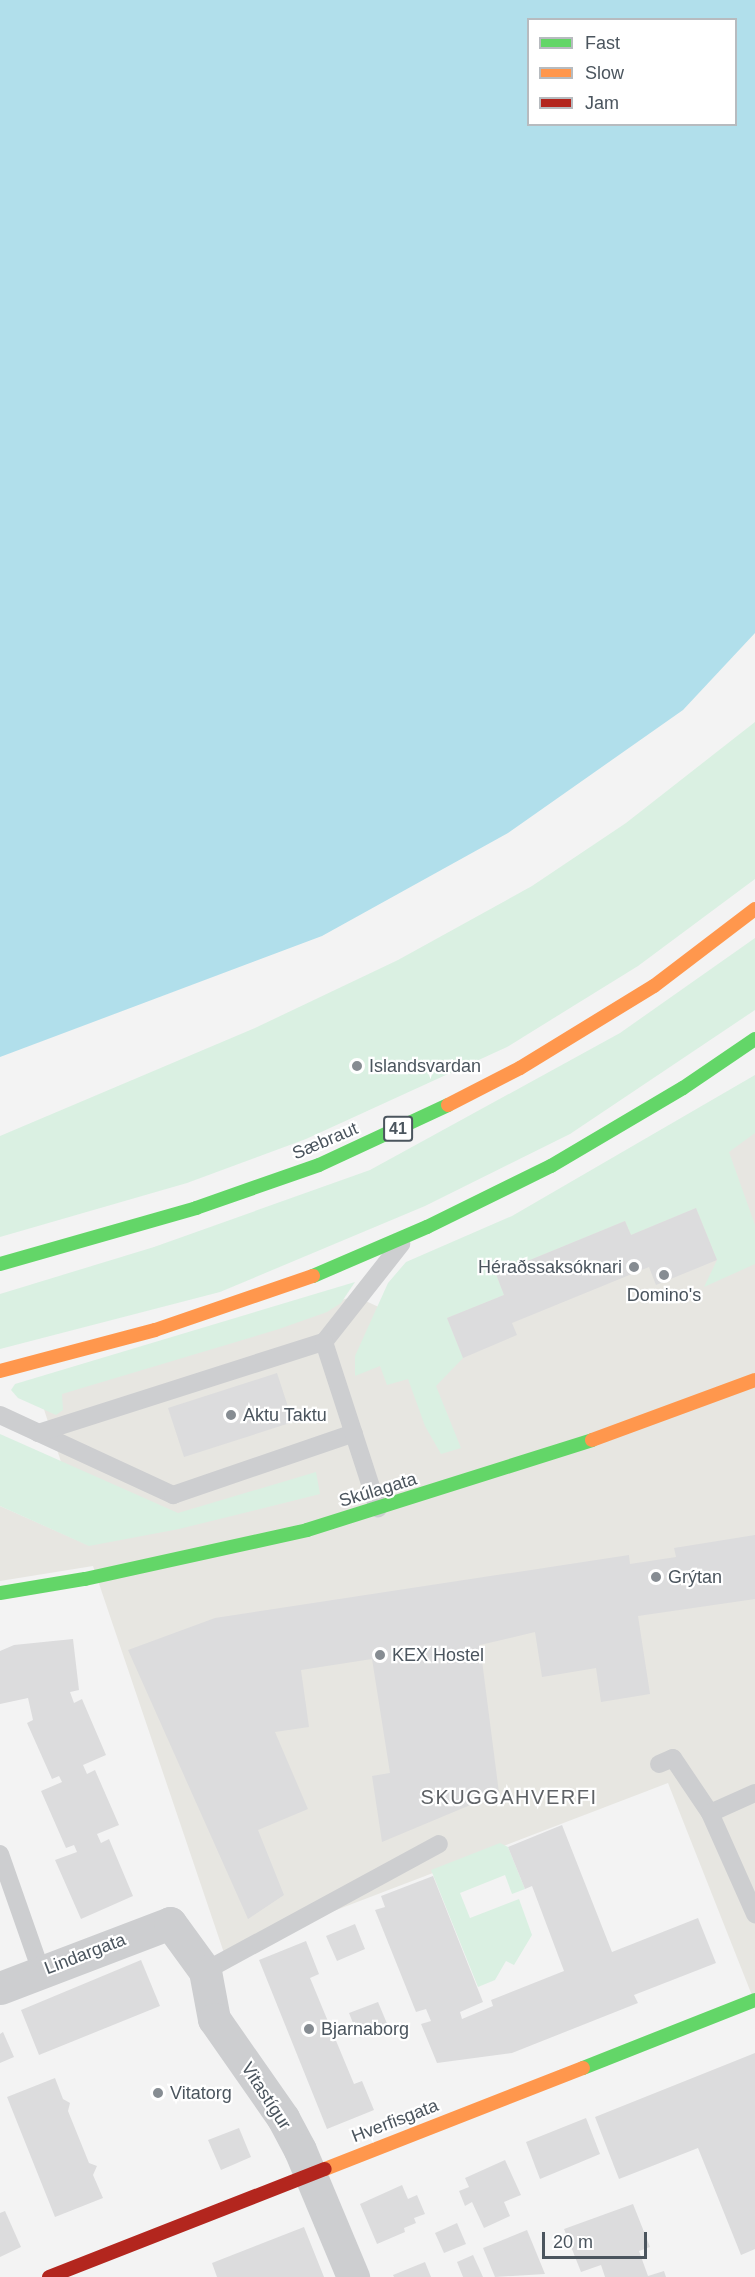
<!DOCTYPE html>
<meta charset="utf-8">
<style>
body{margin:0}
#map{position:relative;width:755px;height:2277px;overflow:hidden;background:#f3f3f3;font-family:Helvetica,sans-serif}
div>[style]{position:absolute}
.commercial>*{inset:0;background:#e7e6e1}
.green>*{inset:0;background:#daf0e2}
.water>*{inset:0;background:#b1dfeb}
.building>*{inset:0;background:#dcdcdd}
.lane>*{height:18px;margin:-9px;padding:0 9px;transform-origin:9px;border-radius:9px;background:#cdced0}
.street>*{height:33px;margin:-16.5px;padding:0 16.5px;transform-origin:16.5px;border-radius:16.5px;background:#cdced0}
.fast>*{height:14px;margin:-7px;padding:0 7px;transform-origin:7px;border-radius:7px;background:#63d668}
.slow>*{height:14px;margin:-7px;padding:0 7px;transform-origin:7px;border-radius:7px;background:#ff974d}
.jam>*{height:14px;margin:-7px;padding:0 7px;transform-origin:7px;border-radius:7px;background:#b3261e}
.dots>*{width:16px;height:16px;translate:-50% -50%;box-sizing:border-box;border:3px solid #fff;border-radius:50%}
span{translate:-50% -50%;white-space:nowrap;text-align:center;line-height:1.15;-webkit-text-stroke:4.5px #fff;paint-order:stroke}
.shield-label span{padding:2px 4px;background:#fff;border:2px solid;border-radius:4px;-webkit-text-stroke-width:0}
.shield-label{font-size:16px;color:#4b555e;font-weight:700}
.poi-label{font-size:18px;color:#4b555e}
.left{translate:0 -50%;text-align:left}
.right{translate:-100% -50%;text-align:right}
.street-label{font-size:18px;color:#4b555e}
.neighbourhood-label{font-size:20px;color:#5f6266;letter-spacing:1.5px}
.legend{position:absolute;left:527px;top:18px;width:210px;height:108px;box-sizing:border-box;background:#fff;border:2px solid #b7bbbf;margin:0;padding:8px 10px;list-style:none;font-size:18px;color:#4b555e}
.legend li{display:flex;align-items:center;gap:12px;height:30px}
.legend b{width:30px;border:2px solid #b7bbbf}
.scale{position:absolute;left:542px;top:2232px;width:105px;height:27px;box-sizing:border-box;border:3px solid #4b555e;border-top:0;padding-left:8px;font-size:18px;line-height:21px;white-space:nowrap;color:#4b555e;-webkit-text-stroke:4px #fff;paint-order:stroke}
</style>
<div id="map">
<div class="commercial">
<i style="clip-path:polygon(755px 1126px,755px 2003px,668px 1783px,224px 1953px,93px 1566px,0 1581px,0 1506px,88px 1545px,39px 1394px,355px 1296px,385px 1310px)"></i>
</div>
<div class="green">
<i style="clip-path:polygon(755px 722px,755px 879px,638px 966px,507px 1047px,306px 1139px,187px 1183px,0 1237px,0 1136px,255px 1028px,398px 960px,532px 886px,626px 823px)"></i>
<i style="clip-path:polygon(755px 938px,755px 1010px,570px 1134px,425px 1206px,220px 1292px,0 1349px,0 1294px,154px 1247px,370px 1170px,620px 1033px)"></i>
<i style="clip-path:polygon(755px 1075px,755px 1133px,729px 1152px,755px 1225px,755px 1264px,704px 1287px,717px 1260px,696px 1208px,631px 1235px,625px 1221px,496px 1274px,504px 1295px,447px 1318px,463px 1358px,436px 1386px,461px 1448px,441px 1454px,425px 1426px,408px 1379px,387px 1385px,380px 1366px,355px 1376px,355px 1356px,388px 1283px,406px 1262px,512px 1216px)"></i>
<i style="clip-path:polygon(355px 1282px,341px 1303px,327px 1312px,279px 1329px,62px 1394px,63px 1410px,56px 1415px,18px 1398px,11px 1390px,15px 1384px)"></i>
<i style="clip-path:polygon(0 1434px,178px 1513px,316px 1472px,320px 1494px,179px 1529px,89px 1546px,0 1506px)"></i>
<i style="clip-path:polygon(500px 1843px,508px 1847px,525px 1889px,512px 1894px,505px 1875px,460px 1893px,470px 1918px,519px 1899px,532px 1935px,514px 1965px,506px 1961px,495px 1980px,478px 1987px,431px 1870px)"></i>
</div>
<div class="water">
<i style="clip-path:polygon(evenodd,0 0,755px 0,755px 633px,683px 710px,508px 833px,322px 936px,0 1057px,0 0,528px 20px,736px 20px,736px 124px,528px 124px,528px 20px)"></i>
</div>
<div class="building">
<i style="clip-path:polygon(696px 1208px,717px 1260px,656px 1285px,649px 1267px,512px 1323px,517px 1335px,463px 1358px,447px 1318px,504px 1295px,496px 1274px,625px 1221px,631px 1235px)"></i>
<i style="clip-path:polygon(277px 1373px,293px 1422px,184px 1457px,168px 1408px)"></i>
<i style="clip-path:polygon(755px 1535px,755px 1599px,638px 1616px,650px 1694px,601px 1702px,596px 1668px,542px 1677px,535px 1632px,480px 1645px,499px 1793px,382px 1842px,372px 1776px,390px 1773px,372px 1659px,301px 1670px,309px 1727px,275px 1732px,308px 1809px,258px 1830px,284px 1895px,248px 1919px,128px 1650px,215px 1618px,629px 1555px,630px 1564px,676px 1557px,674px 1548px)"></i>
<i style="clip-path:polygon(73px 1639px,79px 1690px,70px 1692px,74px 1703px,82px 1699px,106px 1755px,83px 1765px,87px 1774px,95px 1770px,119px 1825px,97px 1834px,101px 1843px,109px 1839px,133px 1896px,81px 1919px,55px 1860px,77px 1852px,74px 1845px,66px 1848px,41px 1791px,62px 1782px,59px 1776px,52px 1779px,27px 1723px,33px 1720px,28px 1698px,0 1704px,0 1651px,14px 1645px)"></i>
<i style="clip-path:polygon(562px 1825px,612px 1952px,698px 1918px,716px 1963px,634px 1995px,638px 2003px,512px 2053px,437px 2063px,421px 2024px,431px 2021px,426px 2009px,416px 2012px,375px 1910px,385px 1907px,381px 1896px,433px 1876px,483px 2002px,460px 2012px,462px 2019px,493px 2006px,491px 2000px,564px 1971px,532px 1886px,525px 1889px,508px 1847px)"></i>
<i style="clip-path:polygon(355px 1924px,365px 1949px,337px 1961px,326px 1936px)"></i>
<i style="clip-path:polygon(306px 1941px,319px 1974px,310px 1978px,354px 2084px,362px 2081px,374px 2110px,327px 2129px,259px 1960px)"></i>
<i style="clip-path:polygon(141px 1960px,160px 2006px,39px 2055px,21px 2010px)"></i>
<i style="clip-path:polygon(378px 2002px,388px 2026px,359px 2038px,349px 2013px)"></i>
<i style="clip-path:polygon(3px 2032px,14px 2057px,0 2063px,0 2034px)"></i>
<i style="clip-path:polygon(755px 2053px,755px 2249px,741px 2255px,698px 2148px,619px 2179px,595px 2117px)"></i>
<i style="clip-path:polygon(55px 2078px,63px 2099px,70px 2103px,68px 2111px,89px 2163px,97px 2166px,93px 2175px,103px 2198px,55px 2217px,7px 2097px)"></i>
<i style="clip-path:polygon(586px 2118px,600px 2154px,540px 2179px,526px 2142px)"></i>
<i style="clip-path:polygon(239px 2128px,251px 2157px,221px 2170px,208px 2140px)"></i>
<i style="clip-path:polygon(505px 2160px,521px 2195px,504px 2202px,510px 2216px,484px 2228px,472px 2202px,465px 2206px,459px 2191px,469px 2187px,465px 2178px)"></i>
<i style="clip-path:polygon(402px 2185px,408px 2199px,417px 2195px,425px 2214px,414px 2218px,416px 2223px,404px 2228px,405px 2232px,377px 2244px,360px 2204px)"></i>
<i style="clip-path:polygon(633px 2204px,650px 2247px,639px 2251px,648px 2276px,664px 2271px,666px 2277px,605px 2277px,601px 2265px,581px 2272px,564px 2229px)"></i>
<i style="clip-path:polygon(5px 2211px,21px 2247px,0 2257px,0 2213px)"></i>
<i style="clip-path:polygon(457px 2223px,466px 2244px,444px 2253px,435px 2233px)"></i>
<i style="clip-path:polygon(304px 2227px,324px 2277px,217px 2277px,212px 2263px)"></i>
<i style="clip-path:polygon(527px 2230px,545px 2274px,495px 2277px,483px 2248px)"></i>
<i style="clip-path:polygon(473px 2255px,483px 2277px,463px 2277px,457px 2262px)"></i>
<i style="clip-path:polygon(425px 2262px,431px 2277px,394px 2277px,393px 2275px)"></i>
</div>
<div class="lane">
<i style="left:324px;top:1342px;width:125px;rotate:-51.8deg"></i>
<i style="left:0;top:1415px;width:191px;rotate:24.8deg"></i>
<i style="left:173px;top:1495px;width:191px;rotate:-18.9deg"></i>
<i style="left:38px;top:1433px;width:300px;rotate:-17.7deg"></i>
<i style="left:324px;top:1342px;width:175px;rotate:72deg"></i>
<i style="left:659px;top:1764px;width:15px;rotate:-23deg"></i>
<i style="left:673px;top:1758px;width:66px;rotate:56.1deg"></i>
<i style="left:755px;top:1793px;width:49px;rotate:156deg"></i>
<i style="left:710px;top:1813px;width:111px;rotate:66deg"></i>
<i style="left:0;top:1854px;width:124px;rotate:70.7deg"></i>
<i style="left:205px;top:1971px;width:266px;rotate:-28.5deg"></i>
</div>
<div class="street">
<i style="left:0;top:1988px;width:182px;rotate:-20.9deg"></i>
<i style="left:170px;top:1923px;width:59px;rotate:53.9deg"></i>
<i style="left:205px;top:1971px;width:49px;rotate:79.4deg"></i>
<i style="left:214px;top:2019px;width:121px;rotate:55.1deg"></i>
<i style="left:283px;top:2118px;width:36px;rotate:62deg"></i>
<i style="left:300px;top:2150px;width:138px;rotate:67.3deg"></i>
</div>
<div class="fast">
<i style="left:0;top:1264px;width:204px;rotate:-15.9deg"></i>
<i style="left:196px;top:1208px;width:130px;rotate:-19.3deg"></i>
<i style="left:319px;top:1165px;width:142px;rotate:-24.9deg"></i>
<i style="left:313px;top:1276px;width:124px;rotate:-23.3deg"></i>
<i style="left:427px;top:1227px;width:138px;rotate:-26.2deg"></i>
<i style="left:551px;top:1166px;width:153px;rotate:-30.6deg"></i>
<i style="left:683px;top:1088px;width:87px;rotate:-34.2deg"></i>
<i style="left:0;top:1593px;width:86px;rotate:-9.4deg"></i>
<i style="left:85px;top:1579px;width:227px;rotate:-12.4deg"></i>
<i style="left:307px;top:1530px;width:299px;rotate:-17.5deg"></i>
<i style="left:583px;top:2068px;width:185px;rotate:-21.6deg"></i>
</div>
<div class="slow">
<i style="left:448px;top:1105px;width:81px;rotate:-27.2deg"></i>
<i style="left:520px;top:1068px;width:157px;rotate:-31.5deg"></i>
<i style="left:654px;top:986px;width:127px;rotate:-37.3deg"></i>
<i style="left:0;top:1371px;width:160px;rotate:-14.8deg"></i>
<i style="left:155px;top:1330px;width:167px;rotate:-18.9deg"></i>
<i style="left:592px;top:1440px;width:174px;rotate:-20.2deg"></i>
<i style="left:325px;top:2169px;width:277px;rotate:-21.4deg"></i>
</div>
<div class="jam">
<i style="left:49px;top:2277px;width:296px;rotate:-21.4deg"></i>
</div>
<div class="dots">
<i style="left:357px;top:1066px;background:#868c92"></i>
<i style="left:634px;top:1267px;background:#868c92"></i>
<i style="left:664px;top:1275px;background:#868c92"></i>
<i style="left:231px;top:1415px;background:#868c92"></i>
<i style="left:656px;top:1577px;background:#868c92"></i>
<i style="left:380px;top:1655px;background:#868c92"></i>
<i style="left:309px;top:2029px;background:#868c92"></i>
<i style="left:158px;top:2093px;background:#868c92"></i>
</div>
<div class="shield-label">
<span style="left:398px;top:1129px">41</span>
</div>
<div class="poi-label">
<span class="left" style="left:369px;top:1066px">Islandsvardan</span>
<span class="right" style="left:622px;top:1267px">Héraðssaksóknari</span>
<span style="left:664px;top:1295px">Domino's</span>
<span class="left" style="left:243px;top:1415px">Aktu Taktu</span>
<span class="left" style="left:668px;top:1577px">Grýtan</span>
<span class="left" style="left:392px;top:1655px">KEX Hostel</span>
<span class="left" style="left:321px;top:2029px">Bjarnaborg</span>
<span class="left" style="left:170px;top:2093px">Vitatorg</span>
</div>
<div class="street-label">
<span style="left:325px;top:1141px;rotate:-23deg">Sæbraut</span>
<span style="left:378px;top:1490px;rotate:-17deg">Skúlagata</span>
<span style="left:85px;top:1954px;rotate:-21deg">Lindargata</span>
<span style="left:266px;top:2096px;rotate:57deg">Vitastígur</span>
<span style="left:395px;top:2121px;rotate:-21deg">Hverfisgata</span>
</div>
<div class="neighbourhood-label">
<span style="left:509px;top:1797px">SKUGGAHVERFI</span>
</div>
<ul class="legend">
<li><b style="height:8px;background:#63d668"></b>Fast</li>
<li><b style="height:8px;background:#ff974d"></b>Slow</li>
<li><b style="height:8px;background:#b3261e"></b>Jam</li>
</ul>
<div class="scale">20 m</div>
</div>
